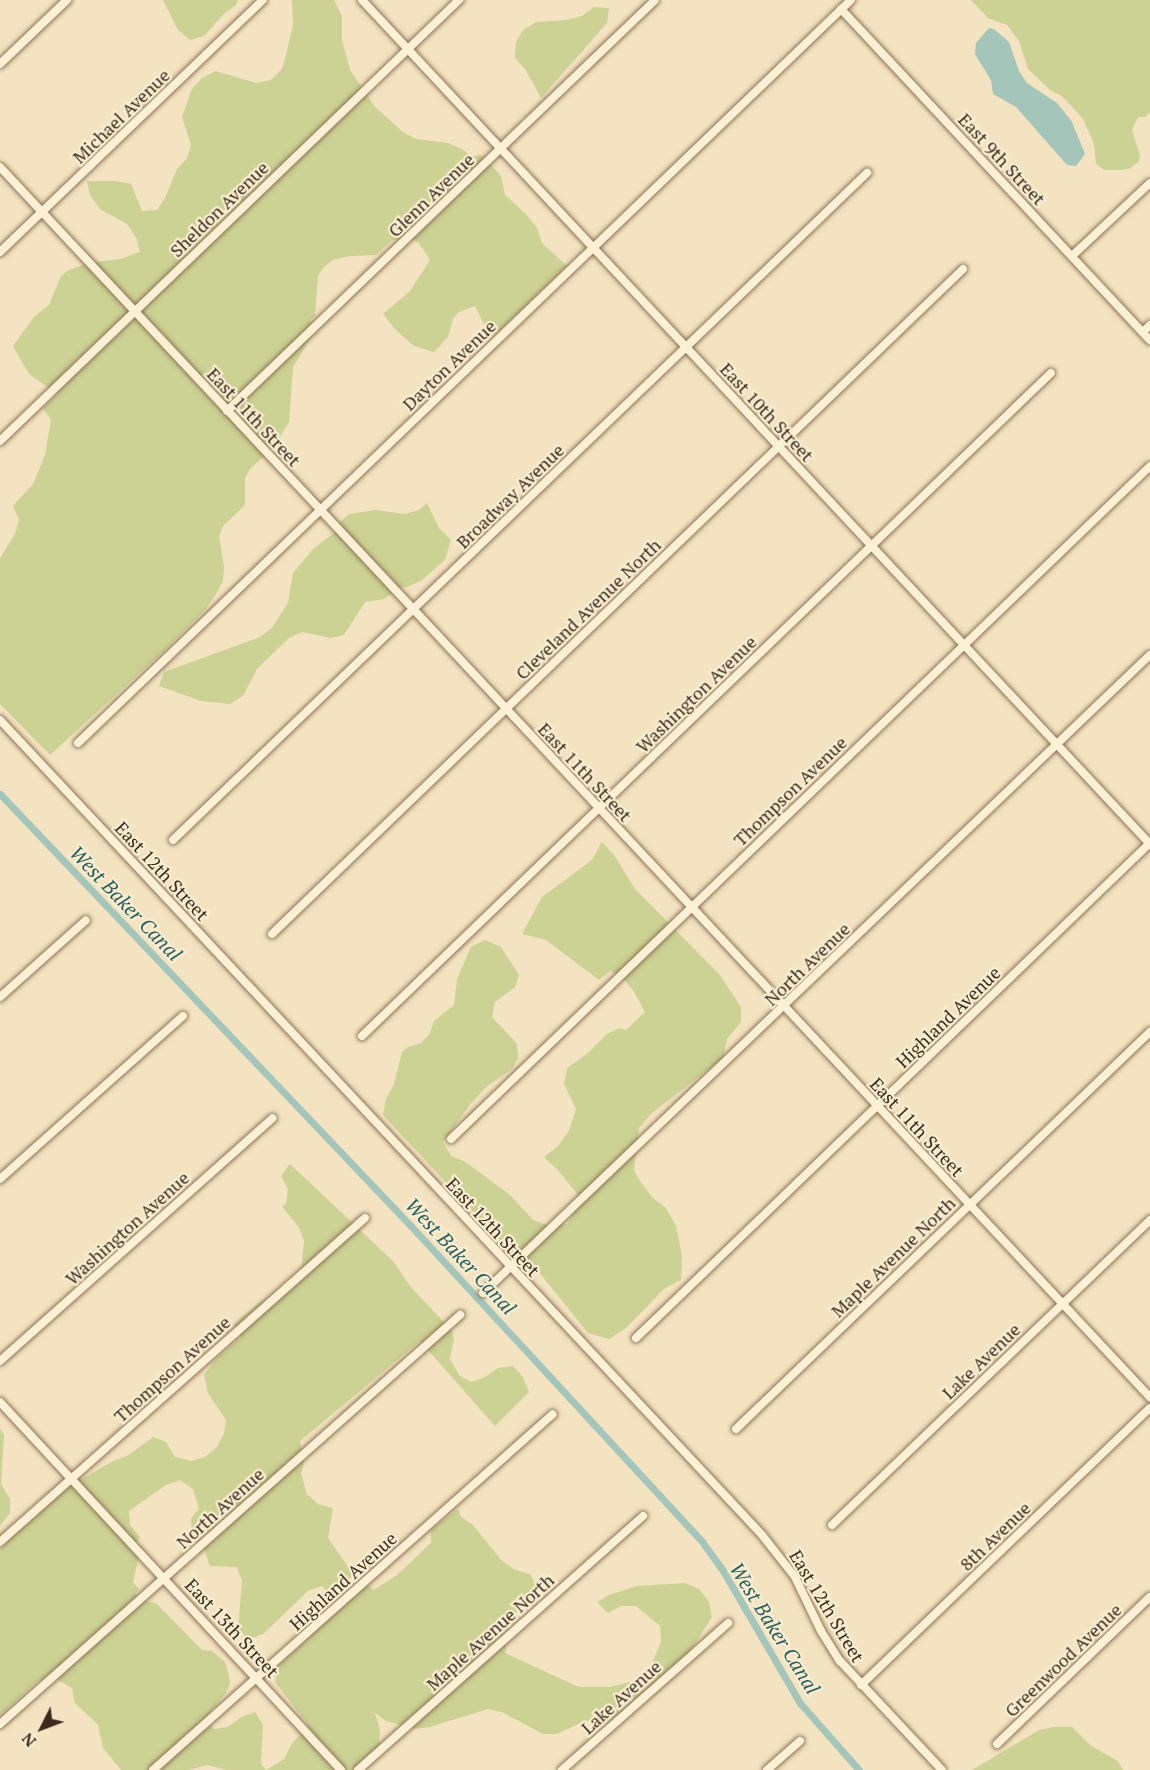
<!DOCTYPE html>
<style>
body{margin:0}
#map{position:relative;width:1150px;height:1770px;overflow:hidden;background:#f3e3c0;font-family:"PT Serif",serif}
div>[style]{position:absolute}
.green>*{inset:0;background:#cbd293}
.water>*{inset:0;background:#a3c5ba}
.canal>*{height:7px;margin:-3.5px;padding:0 3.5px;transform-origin:3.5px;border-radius:3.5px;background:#a3c5ba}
.roads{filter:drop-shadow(0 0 2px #8e7356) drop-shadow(0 0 2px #8e7356)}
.minor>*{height:8px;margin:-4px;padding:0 4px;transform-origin:4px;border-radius:4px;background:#fdf0d4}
span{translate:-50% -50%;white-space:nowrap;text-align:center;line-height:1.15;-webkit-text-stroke:4.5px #f9edd1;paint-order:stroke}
.street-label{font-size:18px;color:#3c2b1c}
.water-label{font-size:20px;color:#295e5a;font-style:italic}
.north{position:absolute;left:12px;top:1698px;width:60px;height:60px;-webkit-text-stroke:4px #f9edd1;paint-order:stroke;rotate:228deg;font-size:16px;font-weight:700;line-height:24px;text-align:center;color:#3c2b1c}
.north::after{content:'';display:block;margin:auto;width:21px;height:27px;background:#3c2b1c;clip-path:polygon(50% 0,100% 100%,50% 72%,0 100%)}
</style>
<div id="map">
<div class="green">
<i style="clip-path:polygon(163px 0,238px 0,236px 5px,224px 14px,204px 36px,190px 40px,178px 30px)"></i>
<i style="clip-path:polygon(292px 0,334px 0,342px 16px,342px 40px,350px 70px,375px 107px,403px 132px,416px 139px,448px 143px,462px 149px,471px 156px,480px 155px,487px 160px,501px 176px,505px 195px,526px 214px,537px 228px,542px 243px,567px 266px,495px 335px,484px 324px,475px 306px,459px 312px,453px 319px,448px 337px,434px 352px,414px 346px,395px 329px,383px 314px,410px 291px,430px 260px,418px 242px,411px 239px,392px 240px,376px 255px,350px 256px,333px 260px,324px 267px,318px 276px,315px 316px,310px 320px,313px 327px,312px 336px,293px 367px,289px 422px,273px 448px,250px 469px,245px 478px,245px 505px,223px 526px,219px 536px,224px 567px,223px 581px,216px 594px,205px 610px,166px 649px,50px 755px,0 704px,0 558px,15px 534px,19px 520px,13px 506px,33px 484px,45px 455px,51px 420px,43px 408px,58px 394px,29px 374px,13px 346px,34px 317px,49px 305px,61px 276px,67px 271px,88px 263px,120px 259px,140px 252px,136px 237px,127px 224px,100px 209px,90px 195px,87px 181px,116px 181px,131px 184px,142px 211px,157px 210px,165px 198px,177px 169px,187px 158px,191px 145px,182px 117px,192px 89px,202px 78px,215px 71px,257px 83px,271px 80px,282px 69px,286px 55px,293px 25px)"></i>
<i style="clip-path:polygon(971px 0,1150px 0,1150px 112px,1146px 117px,1138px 117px,1132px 130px,1140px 156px,1139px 161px,1131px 168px,1121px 170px,1104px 170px,1096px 164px,1094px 144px,1083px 119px,1063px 97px,1050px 90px,1028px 69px,1019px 41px,1007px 25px,988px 18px)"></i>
<i style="clip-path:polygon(594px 7px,609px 8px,607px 23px,541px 98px,525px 69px,515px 58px,516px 42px,523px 30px,536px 22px,567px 20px,582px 16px)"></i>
<i style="clip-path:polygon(427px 503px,439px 528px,451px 540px,445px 560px,421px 581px,407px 587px,400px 587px,384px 599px,365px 602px,344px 635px,331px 638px,302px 632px,289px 638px,257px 669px,243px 696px,230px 704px,201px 701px,159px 686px,164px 672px,260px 637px,272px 628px,288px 603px,293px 573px,313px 549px,338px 530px,340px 522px,349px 514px,375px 510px,405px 514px,419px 510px)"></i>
<i style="clip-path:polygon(602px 842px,614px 855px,635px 889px,720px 975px,741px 1007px,741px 1022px,727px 1039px,723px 1058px,652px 1113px,639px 1128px,634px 1170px,640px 1181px,652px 1197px,666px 1208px,676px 1226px,682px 1256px,681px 1280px,664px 1289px,626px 1328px,609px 1339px,588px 1333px,529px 1260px,521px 1258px,516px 1252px,513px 1254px,383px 1115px,386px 1099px,394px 1084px,402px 1052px,408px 1047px,421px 1043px,429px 1035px,434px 1021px,454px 1005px,457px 979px,471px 947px,485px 940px,501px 947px,519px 975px,515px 987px,495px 1002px,492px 1017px,517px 1044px,518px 1058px,512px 1069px,486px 1087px,469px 1106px,443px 1142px,451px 1156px,464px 1161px,510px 1195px,533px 1220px,550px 1226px,567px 1224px,578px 1206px,578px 1195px,558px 1170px,544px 1157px,558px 1146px,569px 1131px,576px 1109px,564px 1084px,567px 1068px,588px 1053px,607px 1034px,619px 1028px,626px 1030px,645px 1012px,633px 990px,620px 975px,610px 971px,599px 980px,546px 940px,522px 934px,542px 897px,592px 860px)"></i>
<i style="clip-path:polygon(290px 1164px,393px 1261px,410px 1286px,452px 1331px,454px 1340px,450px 1359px,459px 1375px,471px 1382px,485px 1377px,498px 1368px,513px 1366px,523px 1377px,529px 1392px,495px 1426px,420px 1341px,300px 1441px,304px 1464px,301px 1473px,307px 1494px,318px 1504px,333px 1508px,328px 1538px,354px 1575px,330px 1595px,322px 1586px,308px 1591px,263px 1634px,249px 1639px,238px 1629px,242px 1581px,237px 1567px,210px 1566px,204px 1549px,192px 1534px,191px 1518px,199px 1509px,193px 1489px,180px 1480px,166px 1485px,129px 1511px,130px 1525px,140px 1537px,133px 1550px,139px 1556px,133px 1582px,139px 1589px,135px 1594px,145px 1601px,156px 1603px,202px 1650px,212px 1651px,225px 1662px,228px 1671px,230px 1683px,226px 1693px,206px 1717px,206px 1726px,209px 1724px,214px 1729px,228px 1727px,241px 1717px,255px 1712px,263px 1725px,261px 1764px,266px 1770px,284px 1759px,291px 1745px,308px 1725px,275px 1682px,277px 1667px,311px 1636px,328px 1616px,368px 1585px,374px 1590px,397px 1575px,431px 1543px,431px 1530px,458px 1509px,461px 1517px,473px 1525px,502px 1561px,515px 1570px,530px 1574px,536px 1587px,510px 1620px,505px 1653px,579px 1687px,610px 1687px,639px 1680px,650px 1669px,661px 1641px,660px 1626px,636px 1606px,621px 1606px,608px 1613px,597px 1602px,609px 1595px,637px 1586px,685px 1583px,699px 1589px,709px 1602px,712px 1617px,689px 1653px,611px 1726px,600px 1720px,585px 1721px,557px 1734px,543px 1734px,502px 1712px,488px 1709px,430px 1727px,415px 1729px,386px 1721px,375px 1713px,380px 1729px,379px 1745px,358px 1770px,226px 1770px,207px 1765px,189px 1770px,121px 1770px,103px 1748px,98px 1725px,75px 1703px,72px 1688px,56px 1679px,39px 1680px,0 1715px,0 1549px,25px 1522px,68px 1487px,115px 1460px,127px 1456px,153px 1437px,166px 1442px,175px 1457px,191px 1461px,205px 1457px,217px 1447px,224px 1434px,226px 1420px,208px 1393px,204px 1375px,216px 1359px,241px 1337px,234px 1324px,260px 1302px,275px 1294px,301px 1273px,304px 1240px,299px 1228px,282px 1206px,286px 1204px,288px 1189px,281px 1176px)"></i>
<i style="clip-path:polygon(0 1428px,4px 1435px,1px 1484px,10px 1499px,10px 1513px,0 1526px)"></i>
<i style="clip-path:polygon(1053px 1727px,1072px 1727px,1091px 1746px,1118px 1761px,1123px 1770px,972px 1770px,1039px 1730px)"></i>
</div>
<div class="water">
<i style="clip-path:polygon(989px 28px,994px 29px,1009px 42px,1019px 71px,1027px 83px,1057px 103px,1072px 122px,1085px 154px,1076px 166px,1067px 165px,1016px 107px,993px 94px,991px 80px,975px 54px,976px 43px)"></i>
</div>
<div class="canal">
<i style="left:0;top:794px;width:595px;rotate:46.43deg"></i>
<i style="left:410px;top:1225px;width:432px;rotate:47.3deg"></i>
<i style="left:703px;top:1543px;width:32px;rotate:54deg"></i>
<i style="left:722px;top:1569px;width:155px;rotate:59.8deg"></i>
<i style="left:800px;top:1703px;width:89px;rotate:48.6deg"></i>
</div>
<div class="roads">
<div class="minor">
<i style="left:362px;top:0;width:1155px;rotate:46.97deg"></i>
<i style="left:841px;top:9px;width:453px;rotate:47deg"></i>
<i style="left:0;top:64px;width:93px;rotate:-43.7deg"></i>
<i style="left:0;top:167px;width:1684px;rotate:46.93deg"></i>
<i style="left:0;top:252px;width:364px;rotate:-43.8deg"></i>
<i style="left:1072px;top:256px;width:107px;rotate:-43.1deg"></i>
<i style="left:1143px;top:332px;width:10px;rotate:-45deg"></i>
<i style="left:227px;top:411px;width:593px;rotate:-43.84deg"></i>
<i style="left:0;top:441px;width:637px;rotate:-43.85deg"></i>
<i style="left:0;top:720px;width:1116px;rotate:46.92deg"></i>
<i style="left:762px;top:1535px;width:53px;rotate:51.8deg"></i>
<i style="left:795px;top:1577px;width:60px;rotate:64.3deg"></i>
<i style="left:821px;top:1631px;width:36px;rotate:58deg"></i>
<i style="left:840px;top:1661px;width:149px;rotate:46.9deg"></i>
<i style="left:78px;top:743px;width:1072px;rotate:-43.87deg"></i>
<i style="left:173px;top:840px;width:963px;rotate:-43.86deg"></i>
<i style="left:272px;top:934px;width:959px;rotate:-43.9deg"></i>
<i style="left:0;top:997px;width:115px;rotate:-41.8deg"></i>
<i style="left:362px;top:1036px;width:956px;rotate:-43.9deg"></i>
<i style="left:451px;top:1139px;width:970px;rotate:-43.91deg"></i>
<i style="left:0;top:1179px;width:245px;rotate:-41.7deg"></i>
<i style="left:483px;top:1293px;width:923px;rotate:-43.73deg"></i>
<i style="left:636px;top:1338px;width:714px;rotate:-43.92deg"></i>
<i style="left:0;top:1361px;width:365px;rotate:-41.7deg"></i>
<i style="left:0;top:1402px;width:502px;rotate:47.18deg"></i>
<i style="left:736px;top:1429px;width:574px;rotate:-43.8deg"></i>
<i style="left:832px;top:1525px;width:441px;rotate:-43.8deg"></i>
<i style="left:0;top:1542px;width:488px;rotate:-41.6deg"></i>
<i style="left:861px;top:1685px;width:400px;rotate:-43.8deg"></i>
<i style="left:0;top:1724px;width:616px;rotate:-41.64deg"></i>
<i style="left:997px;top:1744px;width:212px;rotate:-43.9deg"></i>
<i style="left:153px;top:1770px;width:535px;rotate:-41.67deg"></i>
<i style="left:358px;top:1770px;width:382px;rotate:-41.7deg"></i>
<i style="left:562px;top:1770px;width:222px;rotate:-41.5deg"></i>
<i style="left:767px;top:1770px;width:44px;rotate:-41.3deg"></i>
</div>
</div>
<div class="street-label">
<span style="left:121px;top:116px;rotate:-44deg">Michael Avenue</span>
<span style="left:1002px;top:159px;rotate:47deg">East 9th Street</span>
<span style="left:431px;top:195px;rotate:-44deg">Glenn Avenue</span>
<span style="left:219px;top:209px;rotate:-44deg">Sheldon Avenue</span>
<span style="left:449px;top:365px;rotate:-44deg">Dayton Avenue</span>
<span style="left:767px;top:412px;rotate:47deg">East 10th Street</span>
<span style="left:254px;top:417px;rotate:47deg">East 11th Street</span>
<span style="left:510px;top:496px;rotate:-44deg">Broadway Avenue</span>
<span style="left:588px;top:609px;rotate:-44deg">Cleveland Avenue North</span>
<span style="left:696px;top:694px;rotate:-44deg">Washington Avenue</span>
<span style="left:585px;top:772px;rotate:47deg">East 11th Street</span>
<span style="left:790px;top:791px;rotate:-44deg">Thompson Avenue</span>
<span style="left:162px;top:871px;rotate:47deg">East 12th Street</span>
<span style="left:807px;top:964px;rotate:-44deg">North Avenue</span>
<span style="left:948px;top:1017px;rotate:-44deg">Highland Avenue</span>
<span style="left:917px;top:1127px;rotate:47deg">East 11th Street</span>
<span style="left:493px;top:1227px;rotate:47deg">East 12th Street</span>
<span style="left:127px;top:1228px;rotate:-42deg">Washington Avenue</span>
<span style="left:893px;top:1257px;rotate:-44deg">Maple Avenue North</span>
<span style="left:981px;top:1361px;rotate:-44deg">Lake Avenue</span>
<span style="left:172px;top:1369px;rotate:-42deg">Thompson Avenue</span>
<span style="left:220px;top:1508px;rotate:-42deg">North Avenue</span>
<span style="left:995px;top:1536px;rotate:-44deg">8th Avenue</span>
<span style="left:343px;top:1581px;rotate:-42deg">Highland Avenue</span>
<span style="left:827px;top:1606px;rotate:59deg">East 12th Street</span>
<span style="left:232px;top:1628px;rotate:47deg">East 13th Street</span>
<span style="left:490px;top:1632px;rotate:-42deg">Maple Avenue North</span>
<span style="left:1063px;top:1660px;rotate:-44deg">Greenwood Avenue</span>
<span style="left:621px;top:1697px;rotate:-42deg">Lake Avenue</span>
</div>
<div class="water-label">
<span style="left:126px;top:903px;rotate:46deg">West Baker Canal</span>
<span style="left:461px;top:1256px;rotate:47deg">West Baker Canal</span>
<span style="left:775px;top:1628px;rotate:58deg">West Baker Canal</span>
</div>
<div class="north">N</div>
</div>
